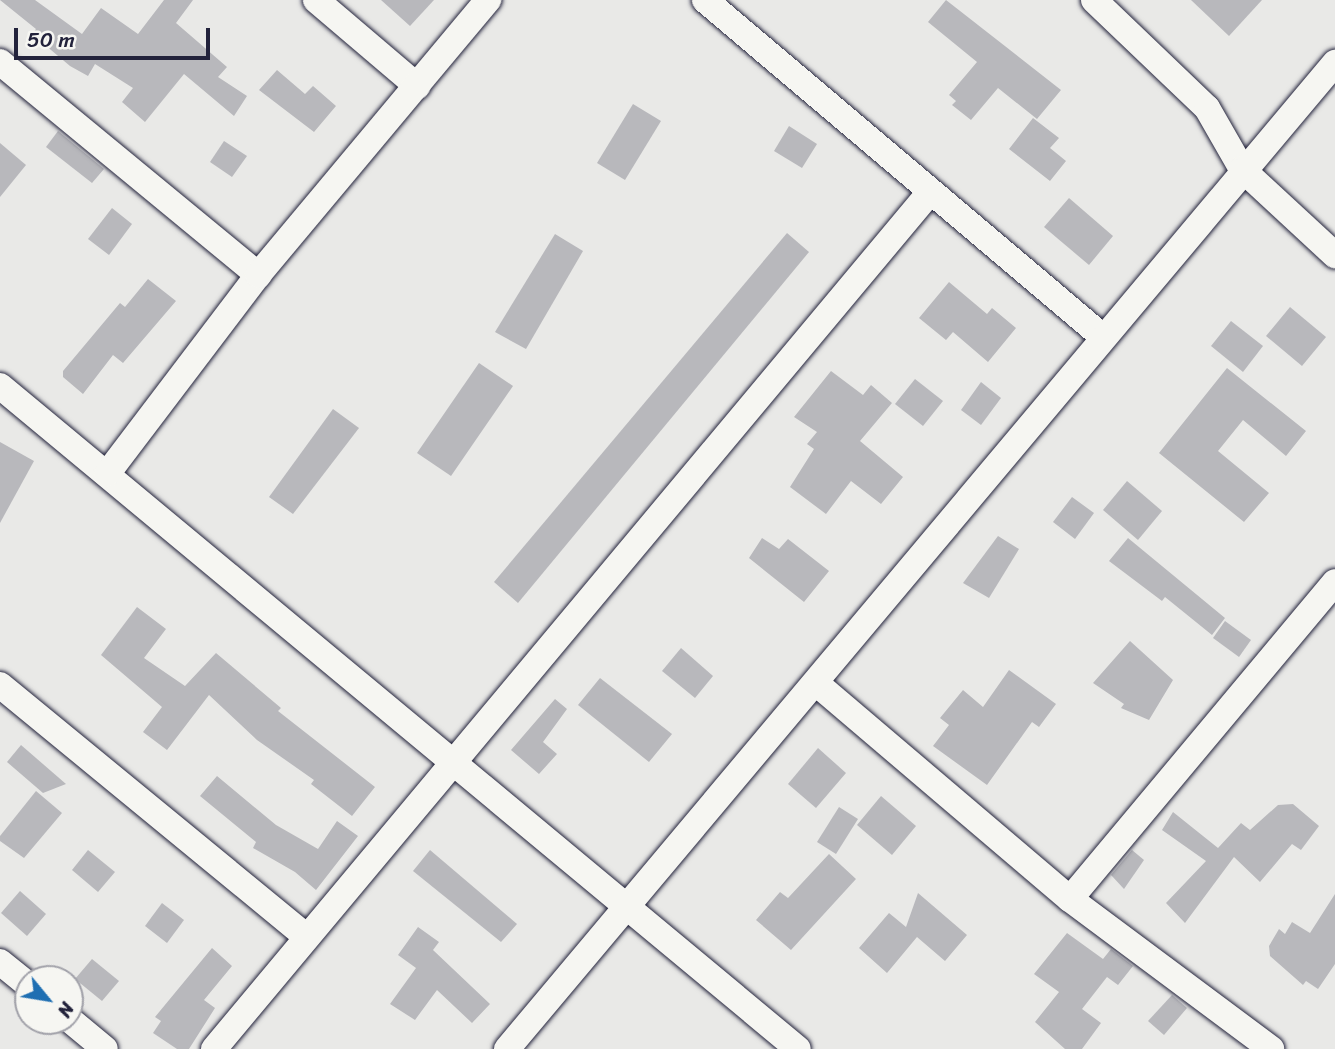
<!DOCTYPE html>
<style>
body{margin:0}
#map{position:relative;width:1335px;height:1049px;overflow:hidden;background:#e9e9e7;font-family:Sriracha,sans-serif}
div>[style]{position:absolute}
.building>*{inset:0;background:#b8b8bc}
.roads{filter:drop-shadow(0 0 2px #22223b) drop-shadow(0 0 2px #22223b)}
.minor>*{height:26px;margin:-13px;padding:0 13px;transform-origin:13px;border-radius:13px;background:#f6f6f2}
span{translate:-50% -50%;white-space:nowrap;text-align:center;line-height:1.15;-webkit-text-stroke:5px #f6f6f2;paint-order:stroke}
.north{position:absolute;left:14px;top:965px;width:70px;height:70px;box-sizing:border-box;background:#f6f6f2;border:2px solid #a1a1a9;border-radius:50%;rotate:120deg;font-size:19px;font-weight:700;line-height:28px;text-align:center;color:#22223b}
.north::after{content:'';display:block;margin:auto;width:24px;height:32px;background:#1f6fb2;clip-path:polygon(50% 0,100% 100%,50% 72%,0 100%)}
.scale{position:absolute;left:14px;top:28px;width:196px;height:32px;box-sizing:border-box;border:4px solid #22223b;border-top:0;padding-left:9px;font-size:21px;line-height:24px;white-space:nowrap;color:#22223b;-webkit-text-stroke:5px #f6f6f2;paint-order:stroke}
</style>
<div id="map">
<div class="building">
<i style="clip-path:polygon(0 0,35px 0,82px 34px,101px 8px,138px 34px,164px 0,193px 0,176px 23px,227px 67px,218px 77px,247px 96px,234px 116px,184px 74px,145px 122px,122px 102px,133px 88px,95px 64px,88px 76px,70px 66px,32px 34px,36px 29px)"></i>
<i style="clip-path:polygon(381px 0,434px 0,410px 26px)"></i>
<i style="clip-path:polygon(946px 0,1061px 90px,1037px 119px,998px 88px,971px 120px,952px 105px,956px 101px,949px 95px,977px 62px,928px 22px)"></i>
<i style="clip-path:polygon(1191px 0,1262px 0,1229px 36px)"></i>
<i style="clip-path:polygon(277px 70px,305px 94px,313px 86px,336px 106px,314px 132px,259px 90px)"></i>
<i style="clip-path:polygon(633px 104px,661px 121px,625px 180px,597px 163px)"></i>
<i style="clip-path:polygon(1033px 118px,1059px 138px,1050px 148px,1066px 161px,1050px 181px,1009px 149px)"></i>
<i style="clip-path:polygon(789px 126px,817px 144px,802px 168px,774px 151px)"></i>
<i style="clip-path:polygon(58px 131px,104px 169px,92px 183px,46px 147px)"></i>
<i style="clip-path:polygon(224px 141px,247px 156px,232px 177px,210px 162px)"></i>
<i style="clip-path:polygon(0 143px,26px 165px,0 197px)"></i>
<i style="clip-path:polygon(1069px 198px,1113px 236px,1089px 265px,1044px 227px)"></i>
<i style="clip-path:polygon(112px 208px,132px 224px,109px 255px,88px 239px)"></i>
<i style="clip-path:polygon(787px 233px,809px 252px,518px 603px,494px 582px)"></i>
<i style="clip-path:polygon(555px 234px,583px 251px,526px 349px,495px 332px)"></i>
<i style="clip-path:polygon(148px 279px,176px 301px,123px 363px,113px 355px,83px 394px,63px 377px,63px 371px,120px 303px,125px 307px)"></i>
<i style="clip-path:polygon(949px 282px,987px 314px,992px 308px,1016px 328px,988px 362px,953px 332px,946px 340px,919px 318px)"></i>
<i style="clip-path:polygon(1290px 307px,1326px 337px,1302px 366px,1266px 336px)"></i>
<i style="clip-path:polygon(1231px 321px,1263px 346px,1243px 372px,1211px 346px)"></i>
<i style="clip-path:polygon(479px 363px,513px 386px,451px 476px,417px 453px)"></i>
<i style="clip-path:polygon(1227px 368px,1306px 431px,1286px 456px,1243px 420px,1218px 451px,1269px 493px,1244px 522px,1159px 453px)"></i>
<i style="clip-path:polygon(831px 371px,863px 395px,871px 385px,892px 403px,860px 441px,903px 477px,881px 504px,851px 481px,826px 514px,790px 487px,814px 449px,807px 444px,817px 432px,794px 417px)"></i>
<i style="clip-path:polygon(915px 379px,943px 401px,923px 426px,895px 404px)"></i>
<i style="clip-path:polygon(981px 382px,1001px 398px,981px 425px,961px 410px)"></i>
<i style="clip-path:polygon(333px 409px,359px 428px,293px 514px,269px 497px)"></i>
<i style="clip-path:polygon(0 442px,34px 461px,0 523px)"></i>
<i style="clip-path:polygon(1127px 481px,1162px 511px,1138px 540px,1103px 510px)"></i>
<i style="clip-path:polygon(1072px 497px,1094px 513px,1075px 539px,1053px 522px)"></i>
<i style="clip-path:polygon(998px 536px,1019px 549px,989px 598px,963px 583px)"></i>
<i style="clip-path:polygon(762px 538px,779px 549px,788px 539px,829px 571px,804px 602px,749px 558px)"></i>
<i style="clip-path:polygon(1128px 538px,1225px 618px,1212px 635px,1165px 597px,1162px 601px,1109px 561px)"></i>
<i style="clip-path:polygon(137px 607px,166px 629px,144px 658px,185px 686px,216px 653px,281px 708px,278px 711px,375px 787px,352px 816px,311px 784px,314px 780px,257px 740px,209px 695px,167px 750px,143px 732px,162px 707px,101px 655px)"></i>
<i style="clip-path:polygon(1225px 621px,1251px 640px,1239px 657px,1213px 638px)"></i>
<i style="clip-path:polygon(1130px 641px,1173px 680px,1149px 720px,1121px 708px,1124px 704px,1093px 683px)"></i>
<i style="clip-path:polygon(681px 648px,713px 676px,695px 698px,662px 671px)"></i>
<i style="clip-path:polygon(1009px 670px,1056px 704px,1039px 727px,1032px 722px,987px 785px,933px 746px,949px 725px,940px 718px,963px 690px,983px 707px)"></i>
<i style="clip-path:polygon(600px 678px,672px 734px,649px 762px,578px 705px)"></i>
<i style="clip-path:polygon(555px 699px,567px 709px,543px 742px,557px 754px,539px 774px,511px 750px)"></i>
<i style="clip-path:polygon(21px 745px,66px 784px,43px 793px,7px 762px)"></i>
<i style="clip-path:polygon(818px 748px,846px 773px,816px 808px,788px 784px)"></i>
<i style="clip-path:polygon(217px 776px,276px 825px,318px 849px,337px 821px,358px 836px,316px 890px,295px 872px,253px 848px,256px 842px,200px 796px)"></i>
<i style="clip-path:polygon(36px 791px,62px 813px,24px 858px,0 841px,0 836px)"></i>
<i style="clip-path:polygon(881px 796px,916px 826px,892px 855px,857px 825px)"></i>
<i style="clip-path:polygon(1293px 804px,1319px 826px,1301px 850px,1292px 844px,1260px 882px,1234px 857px,1185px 923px,1166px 903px,1206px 861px,1162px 830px,1173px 812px,1218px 848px,1241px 823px,1250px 830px,1278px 805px)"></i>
<i style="clip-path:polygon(839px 807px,858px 819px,836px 854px,817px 842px)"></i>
<i style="clip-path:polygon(88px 850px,115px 872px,98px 892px,72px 870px)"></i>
<i style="clip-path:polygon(430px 850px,517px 924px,501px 942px,413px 871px)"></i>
<i style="clip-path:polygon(1132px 850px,1144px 860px,1124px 889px,1111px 875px)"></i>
<i style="clip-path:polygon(829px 854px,856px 879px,791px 950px,756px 920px,780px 892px,788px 898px)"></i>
<i style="clip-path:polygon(20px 891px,46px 914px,27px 936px,1px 913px)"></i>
<i style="clip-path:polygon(918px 893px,967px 935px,945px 961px,917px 937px,887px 973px,859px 948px,889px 913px,906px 927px)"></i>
<i style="clip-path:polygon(1335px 894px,1335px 964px,1318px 989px,1306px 981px,1303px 985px,1270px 956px,1269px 946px,1279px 929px,1285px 934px,1292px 922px,1310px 933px)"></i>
<i style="clip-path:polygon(162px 903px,184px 920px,167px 943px,145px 926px)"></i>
<i style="clip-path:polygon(418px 927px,439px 942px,433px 950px,490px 1004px,472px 1023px,437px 990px,415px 1020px,390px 1004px,416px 968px,398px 955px)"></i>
<i style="clip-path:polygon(1067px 933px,1103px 959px,1111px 949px,1133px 966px,1118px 985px,1107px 977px,1082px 1009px,1101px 1023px,1082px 1049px,1065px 1049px,1035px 1022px,1059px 992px,1034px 974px)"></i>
<i style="clip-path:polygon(212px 948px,232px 966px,204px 1000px,215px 1008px,189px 1049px,177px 1049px,153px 1033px,161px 1021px,155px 1017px)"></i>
<i style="clip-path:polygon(92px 959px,119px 981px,102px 1001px,75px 979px)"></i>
<i style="clip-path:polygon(1172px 995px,1187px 1008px,1164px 1035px,1148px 1021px)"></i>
</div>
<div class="roads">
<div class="minor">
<i style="left:316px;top:0;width:133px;rotate:40.4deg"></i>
<i style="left:705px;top:0;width:522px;rotate:40.26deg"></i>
<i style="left:1094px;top:0;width:156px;rotate:43.7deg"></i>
<i style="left:1207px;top:108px;width:70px;rotate:60.2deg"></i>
<i style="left:1242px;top:169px;width:127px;rotate:42.8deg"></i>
<i style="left:0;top:62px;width:335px;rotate:39.5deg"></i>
<i style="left:0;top:386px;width:1037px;rotate:39.72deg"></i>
<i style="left:107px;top:474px;width:250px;rotate:-52.8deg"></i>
<i style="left:258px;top:275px;width:359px;rotate:-50.1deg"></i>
<i style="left:816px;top:683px;width:333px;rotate:40.4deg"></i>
<i style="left:1070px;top:899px;width:251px;rotate:36.7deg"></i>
<i style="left:0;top:685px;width:396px;rotate:39.4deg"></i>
<i style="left:1070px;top:899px;width:413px;rotate:-50.1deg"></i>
<i style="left:0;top:962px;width:36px;rotate:39deg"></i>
<i style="left:70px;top:1020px;width:45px;rotate:39.6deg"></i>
<i style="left:214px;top:1049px;width:1117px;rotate:-50.12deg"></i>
<i style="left:507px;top:1049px;width:1288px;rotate:-49.98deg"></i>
</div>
</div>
<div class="north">N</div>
<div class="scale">50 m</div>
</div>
